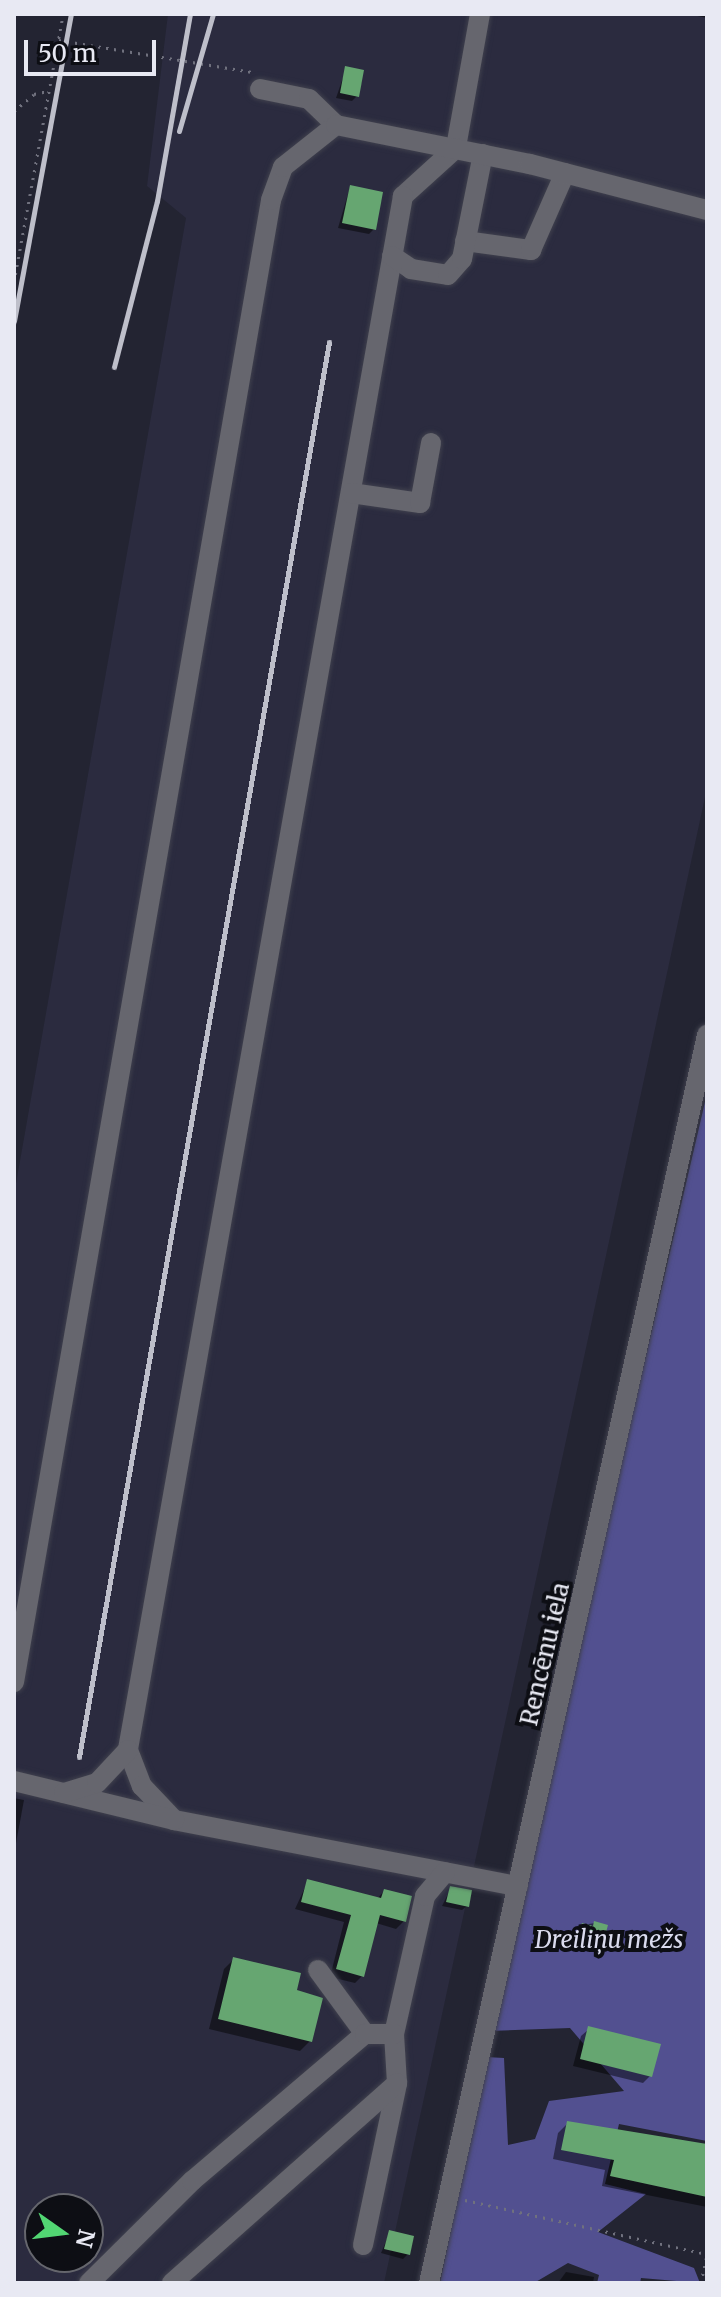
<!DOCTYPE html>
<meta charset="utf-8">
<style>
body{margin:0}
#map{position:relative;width:721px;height:2297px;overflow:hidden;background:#232432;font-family:Merriweather,serif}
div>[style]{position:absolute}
.built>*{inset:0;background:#2b2b3f}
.forest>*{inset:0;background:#525090}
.shadow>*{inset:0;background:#0007}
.building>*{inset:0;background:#66a671}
.path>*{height:3px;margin-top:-1.5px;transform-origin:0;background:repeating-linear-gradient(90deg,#70717e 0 2px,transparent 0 8px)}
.roads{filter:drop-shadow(0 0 2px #3f404d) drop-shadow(0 0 2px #3f404d)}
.minor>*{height:20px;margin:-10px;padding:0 10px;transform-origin:10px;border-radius:10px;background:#66666e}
.rail>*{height:5px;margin:-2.5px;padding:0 2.5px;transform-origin:2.5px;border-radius:2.5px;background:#bebfca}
span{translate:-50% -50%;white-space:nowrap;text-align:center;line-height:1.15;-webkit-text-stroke:8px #0d0e14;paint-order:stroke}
.street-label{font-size:24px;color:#e8e9f3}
.park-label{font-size:24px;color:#dadbee;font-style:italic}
.frame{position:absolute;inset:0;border:16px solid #e8e9f3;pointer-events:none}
.north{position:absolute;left:24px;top:2193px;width:80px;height:80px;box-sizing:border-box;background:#0d0e14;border:2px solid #65666d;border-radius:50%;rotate:104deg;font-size:22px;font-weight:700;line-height:32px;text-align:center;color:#e8e9f3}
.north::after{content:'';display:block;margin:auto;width:28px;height:36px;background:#52d673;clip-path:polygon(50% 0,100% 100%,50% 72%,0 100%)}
.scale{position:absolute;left:24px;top:40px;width:132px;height:36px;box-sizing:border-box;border:4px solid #e8e9f3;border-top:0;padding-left:10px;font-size:24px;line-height:28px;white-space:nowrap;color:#e8e9f3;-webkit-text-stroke:6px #0d0e14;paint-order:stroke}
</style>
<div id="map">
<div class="built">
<i style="clip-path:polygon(evenodd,168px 14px,707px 14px,707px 788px,384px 2283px,14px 2283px,14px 1195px,186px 218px,147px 186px,168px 14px,40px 2209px,88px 2209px,88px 2257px,40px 2257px,40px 2209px)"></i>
</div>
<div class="forest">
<i style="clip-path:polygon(707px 1093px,707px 2141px,619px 2124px,605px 2184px,646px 2194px,598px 2232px,694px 2268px,700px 2283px,641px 2278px,640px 2283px,597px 2283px,599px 2275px,568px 2263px,534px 2283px,440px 2283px,486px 2057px,504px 2058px,508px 2145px,535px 2139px,549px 2101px,624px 2091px,570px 2028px,489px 2031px)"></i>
</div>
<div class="shadow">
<i style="clip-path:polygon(688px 14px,707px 14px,707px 18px)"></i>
<i style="clip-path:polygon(346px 69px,357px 96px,352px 101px,336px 98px)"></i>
<i style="clip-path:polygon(350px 187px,374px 229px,369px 234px,338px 228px)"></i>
<i style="clip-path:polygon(14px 1798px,24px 1800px,14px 1854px)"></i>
<i style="clip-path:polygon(308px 1881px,377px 1899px,384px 1891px,404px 1921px,396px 1929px,376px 1923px,362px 1976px,355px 1983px,330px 1977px,344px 1922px,295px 1909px)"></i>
<i style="clip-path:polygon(451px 1888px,467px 1906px,462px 1910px,442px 1906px)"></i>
<i style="clip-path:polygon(595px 1923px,601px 1943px,597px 1947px,575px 1941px,583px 1925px)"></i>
<i style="clip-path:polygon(234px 1959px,310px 2041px,300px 2051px,209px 2029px,224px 1969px)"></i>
<i style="clip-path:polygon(589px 2029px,650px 2076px,643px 2083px,573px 2066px,581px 2036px)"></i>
<i style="clip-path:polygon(568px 2123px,707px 2146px,707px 2207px,602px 2186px,605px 2170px,553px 2159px,558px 2133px)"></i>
<i style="clip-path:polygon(390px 2232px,408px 2254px,403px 2259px,381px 2253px)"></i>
<i style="clip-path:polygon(566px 2272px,594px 2277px,593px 2283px,558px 2283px)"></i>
</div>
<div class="building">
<i style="clip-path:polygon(345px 66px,364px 70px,359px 97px,340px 93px)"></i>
<i style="clip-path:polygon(350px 185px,383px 192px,376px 230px,342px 223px)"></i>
<i style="clip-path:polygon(307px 1879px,381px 1898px,384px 1889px,412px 1896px,406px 1922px,380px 1915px,364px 1977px,336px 1969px,351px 1915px,301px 1902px)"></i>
<i style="clip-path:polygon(450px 1886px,472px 1890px,469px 1907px,446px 1902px)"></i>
<i style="clip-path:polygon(594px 1921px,608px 1925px,603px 1944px,578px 1936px,582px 1923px,593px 1926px)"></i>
<i style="clip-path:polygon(233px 1957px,301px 1973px,297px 1990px,323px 1998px,312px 2042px,218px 2019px)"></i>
<i style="clip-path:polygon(588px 2026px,661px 2044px,652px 2077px,580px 2059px)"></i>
<i style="clip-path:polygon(567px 2121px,707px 2144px,707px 2197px,610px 2176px,614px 2160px,561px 2150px)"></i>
<i style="clip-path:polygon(389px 2230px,414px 2236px,410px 2255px,384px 2249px)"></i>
</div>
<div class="path">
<i style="left:59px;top:40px;width:196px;rotate:9.4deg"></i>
<i style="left:14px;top:111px;width:26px;rotate:-40deg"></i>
<i style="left:34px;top:94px;width:14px;rotate:-12deg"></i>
<i style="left:14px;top:282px;width:272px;rotate:-79.6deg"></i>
<i style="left:465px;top:2200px;width:248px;rotate:12.6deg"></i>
<i style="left:701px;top:2283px;width:29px;rotate:-78deg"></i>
</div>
<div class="roads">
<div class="minor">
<i style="left:480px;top:14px;width:136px;rotate:100.2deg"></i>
<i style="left:456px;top:148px;width:72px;rotate:137.8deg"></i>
<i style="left:403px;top:196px;width:1578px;rotate:100.04deg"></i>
<i style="left:128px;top:1750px;width:39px;rotate:69deg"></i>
<i style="left:142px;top:1786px;width:47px;rotate:46.7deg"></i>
<i style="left:174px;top:1820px;width:350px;rotate:10.9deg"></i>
<i style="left:260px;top:89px;width:50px;rotate:11.5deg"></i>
<i style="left:309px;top:99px;width:37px;rotate:44deg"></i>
<i style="left:465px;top:241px;width:67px;rotate:7.8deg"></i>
<i style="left:531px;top:250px;width:84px;rotate:-66.2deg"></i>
<i style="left:392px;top:256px;width:23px;rotate:34deg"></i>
<i style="left:411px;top:269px;width:37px;rotate:9deg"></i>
<i style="left:448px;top:275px;width:21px;rotate:-49deg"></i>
<i style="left:462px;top:259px;width:107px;rotate:-78.7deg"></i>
<i style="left:351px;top:493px;width:70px;rotate:8.2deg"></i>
<i style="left:420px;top:503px;width:61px;rotate:-79.6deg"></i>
<i style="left:14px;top:1682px;width:1504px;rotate:-80.16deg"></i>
<i style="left:271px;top:200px;width:35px;rotate:-70deg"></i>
<i style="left:283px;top:167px;width:68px;rotate:-38.4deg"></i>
<i style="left:336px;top:125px;width:198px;rotate:11.4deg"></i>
<i style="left:530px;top:164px;width:183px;rotate:14.6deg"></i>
<i style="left:14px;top:1781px;width:165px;rotate:13.7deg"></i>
<i style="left:64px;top:1793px;width:34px;rotate:-17deg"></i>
<i style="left:97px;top:1783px;width:45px;rotate:-46.8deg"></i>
<i style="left:318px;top:1970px;width:79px;rotate:53.7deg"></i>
<i style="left:363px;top:2245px;width:166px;rotate:-78.1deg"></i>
<i style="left:397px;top:2083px;width:49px;rotate:-93.5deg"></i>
<i style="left:394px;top:2034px;width:141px;rotate:-77.3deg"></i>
<i style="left:425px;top:1896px;width:31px;rotate:-50deg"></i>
<i style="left:89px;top:2283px;width:145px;rotate:-44.7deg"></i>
<i style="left:192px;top:2181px;width:227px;rotate:-40.4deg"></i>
<i style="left:365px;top:2034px;width:29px"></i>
<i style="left:172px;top:2283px;width:301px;rotate:-41.6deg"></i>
<i style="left:429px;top:2283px;width:1279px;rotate:-77.44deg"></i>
</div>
</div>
<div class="rail">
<i style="left:179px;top:131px;width:122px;rotate:-73.8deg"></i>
<i style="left:14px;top:321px;width:312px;rotate:-79.5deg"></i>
<i style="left:114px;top:367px;width:171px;rotate:-75.5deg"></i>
<i style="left:157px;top:201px;width:190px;rotate:-80deg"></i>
<i style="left:79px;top:1757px;width:1437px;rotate:-79.98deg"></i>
</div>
<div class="street-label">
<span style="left:545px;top:1654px;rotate:-77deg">Rencēnu iela</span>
</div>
<div class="park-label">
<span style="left:609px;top:1940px">Dreiliņu mežs</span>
</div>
<div class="frame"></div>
<div class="north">N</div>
<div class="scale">50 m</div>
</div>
